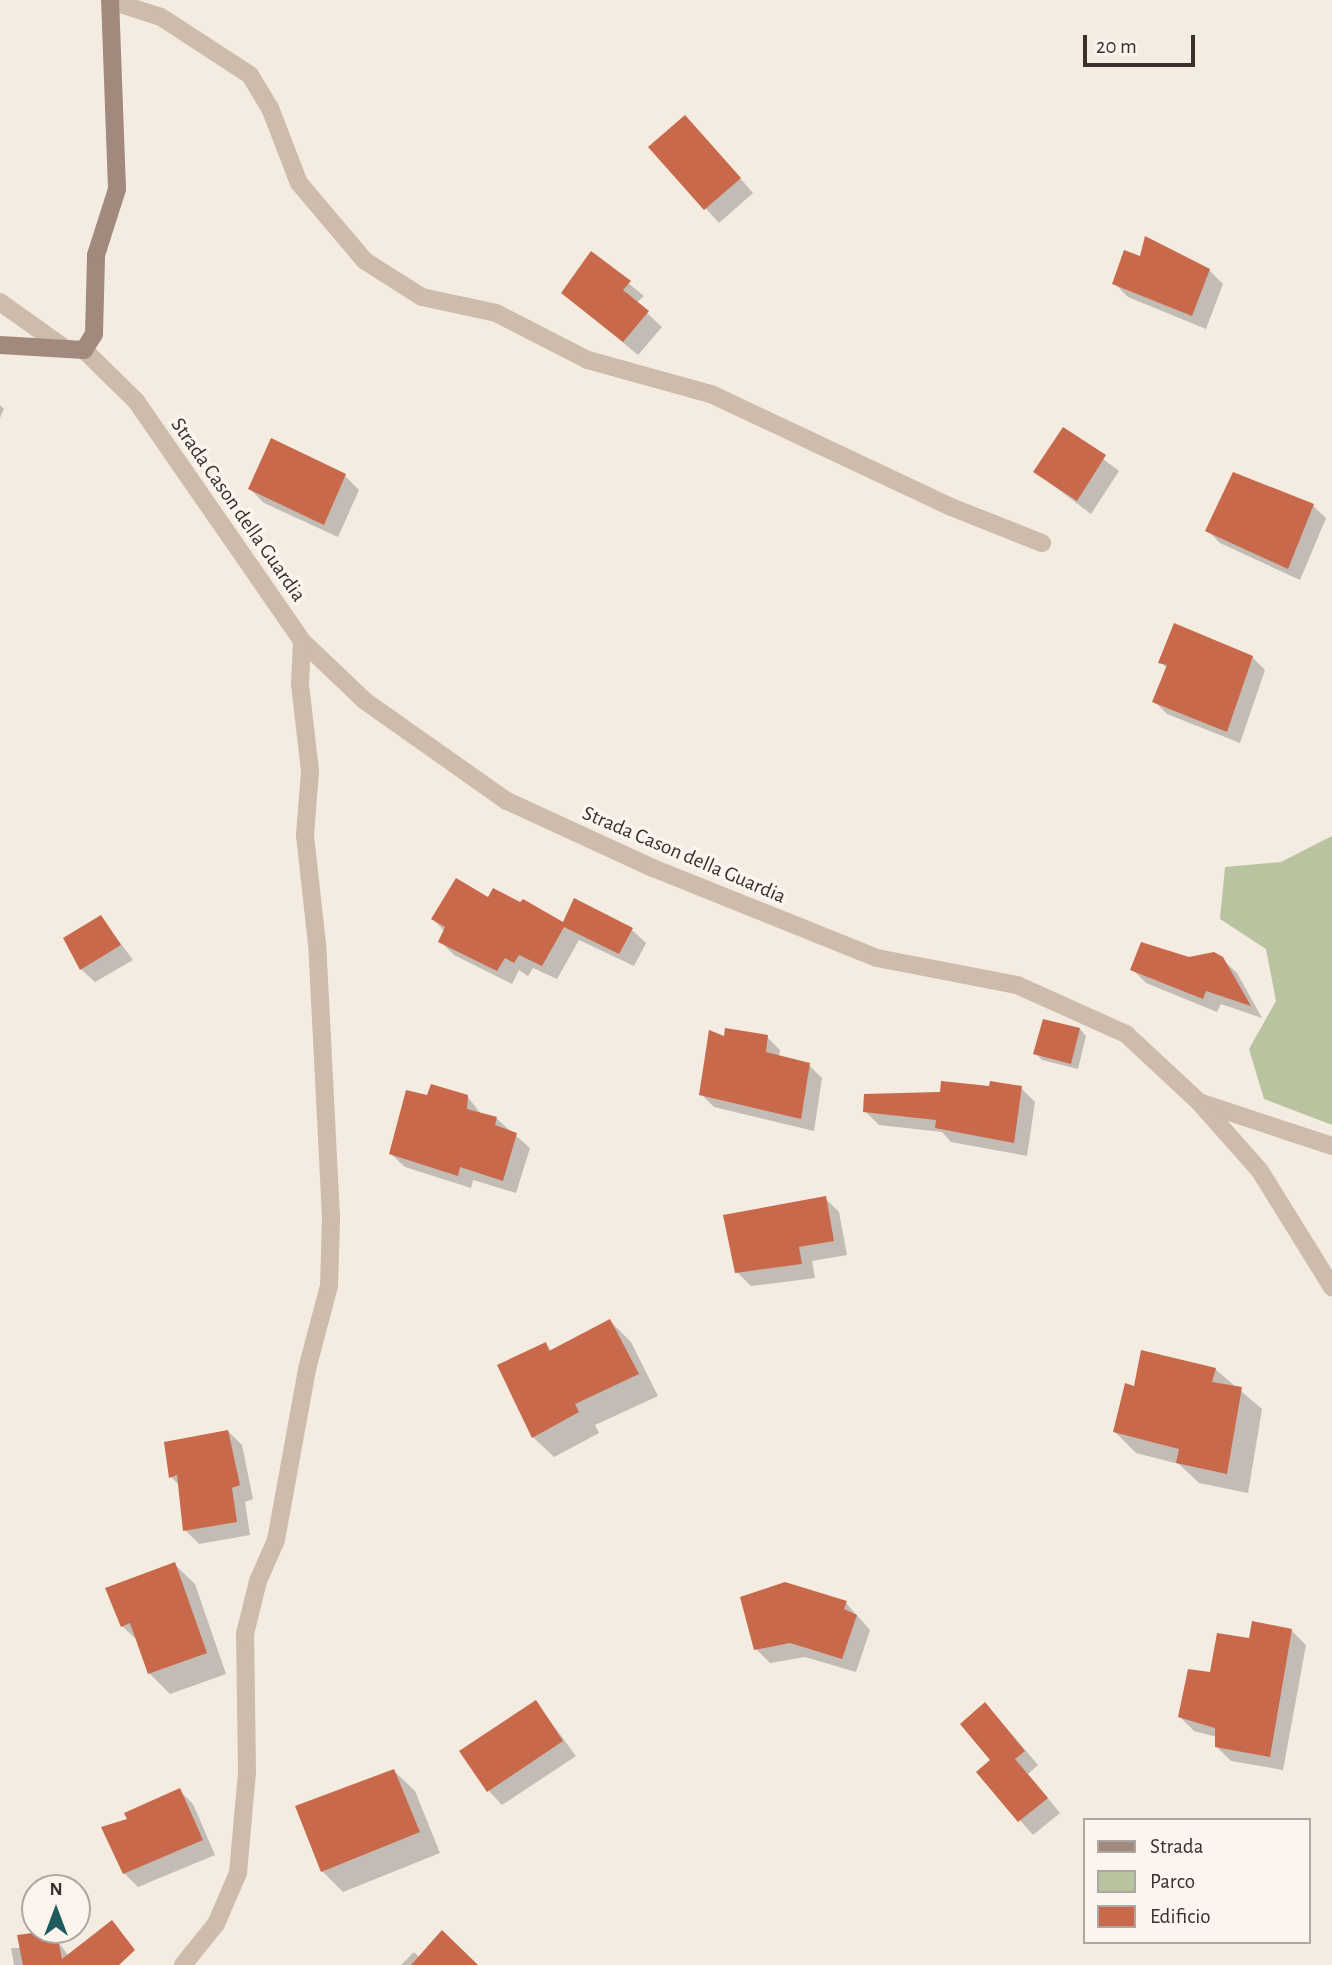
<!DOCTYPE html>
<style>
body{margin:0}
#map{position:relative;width:1332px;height:1965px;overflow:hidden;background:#f4ebe1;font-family:"Alegreya Sans",sans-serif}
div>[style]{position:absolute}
.green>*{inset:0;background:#b8c4a0}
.shadow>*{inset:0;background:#0003}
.building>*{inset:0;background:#c8694b}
.lane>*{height:18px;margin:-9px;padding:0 9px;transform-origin:9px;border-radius:9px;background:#cdbbac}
.street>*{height:18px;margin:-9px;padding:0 9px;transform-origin:9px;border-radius:9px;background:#cdbbac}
.secondary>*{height:18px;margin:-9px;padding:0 9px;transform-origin:9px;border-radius:9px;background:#a18a7d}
span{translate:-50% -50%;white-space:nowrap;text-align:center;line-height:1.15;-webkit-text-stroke:7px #fbf5ee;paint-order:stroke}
.street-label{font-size:21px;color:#3b302b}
.legend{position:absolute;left:1083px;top:1818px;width:228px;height:126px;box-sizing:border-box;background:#fbf5ee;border:2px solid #aea6a0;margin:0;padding:9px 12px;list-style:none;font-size:21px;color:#3b302b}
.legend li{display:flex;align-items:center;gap:14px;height:35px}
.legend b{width:35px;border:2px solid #aea6a0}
.north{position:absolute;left:21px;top:1874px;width:70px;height:70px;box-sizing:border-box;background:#fbf5ee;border:2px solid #aea6a0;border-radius:50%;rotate:0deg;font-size:19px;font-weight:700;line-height:28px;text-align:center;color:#3b302b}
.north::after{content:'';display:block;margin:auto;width:24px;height:32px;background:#1f5a5e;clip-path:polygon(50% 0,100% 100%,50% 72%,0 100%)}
.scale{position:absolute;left:1083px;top:35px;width:112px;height:32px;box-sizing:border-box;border:4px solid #3b302b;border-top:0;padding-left:9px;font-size:21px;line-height:24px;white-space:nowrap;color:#3b302b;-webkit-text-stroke:5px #fbf5ee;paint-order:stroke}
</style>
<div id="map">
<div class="green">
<i style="clip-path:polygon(1332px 836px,1332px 1125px,1264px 1099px,1249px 1049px,1276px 1001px,1266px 949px,1220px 919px,1225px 867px,1281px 862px)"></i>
</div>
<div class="shadow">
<i style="clip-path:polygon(699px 131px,753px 193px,719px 223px,651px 147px)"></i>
<i style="clip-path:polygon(591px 253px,644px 296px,636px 303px,662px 327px,638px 355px,563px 293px)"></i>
<i style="clip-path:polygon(1141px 258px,1209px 270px,1223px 284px,1206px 329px,1128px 297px,1114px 283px)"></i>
<i style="clip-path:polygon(0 405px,4px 409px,0 418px)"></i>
<i style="clip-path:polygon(1063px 429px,1119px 471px,1091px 514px,1035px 472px)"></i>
<i style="clip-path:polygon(272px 441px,345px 476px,359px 490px,338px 537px,264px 503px,250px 489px)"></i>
<i style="clip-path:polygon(1234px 474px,1313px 506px,1326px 518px,1300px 580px,1220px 543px,1207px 530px)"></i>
<i style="clip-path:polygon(1252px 657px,1265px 670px,1240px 743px,1167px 714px,1154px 701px,1167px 669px,1161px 662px)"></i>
<i style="clip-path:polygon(488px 899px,564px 924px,575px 901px,632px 930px,646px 943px,634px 966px,579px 940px,557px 979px,533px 968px,528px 976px,519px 970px,512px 984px,454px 955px,440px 941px,445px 932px,433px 919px)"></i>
<i style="clip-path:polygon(101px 917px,133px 960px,95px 982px,81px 969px)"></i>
<i style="clip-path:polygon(1222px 959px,1237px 973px,1262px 1018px,1221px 1004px,1217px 1012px,1146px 983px,1132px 969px)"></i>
<i style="clip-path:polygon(1080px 1029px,1086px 1036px,1078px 1069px,1042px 1060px,1035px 1053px)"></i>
<i style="clip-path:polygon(767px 1037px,780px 1050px,779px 1057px,809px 1065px,822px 1078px,814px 1131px,714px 1107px,701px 1094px)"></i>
<i style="clip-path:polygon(990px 1087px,1021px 1088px,1035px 1102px,1027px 1156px,951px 1142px,942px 1132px,879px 1125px,865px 1111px)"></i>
<i style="clip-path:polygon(467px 1096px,481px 1114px,497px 1119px,530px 1148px,516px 1193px,473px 1180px,471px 1188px,405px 1167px,391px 1154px,428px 1097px)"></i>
<i style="clip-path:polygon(825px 1198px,839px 1212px,847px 1255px,812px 1261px,815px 1278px,751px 1286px,737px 1272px)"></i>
<i style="clip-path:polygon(610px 1321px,631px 1342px,658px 1396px,595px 1425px,599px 1433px,554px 1457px,533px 1437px,546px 1344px,552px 1351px)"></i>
<i style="clip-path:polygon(1215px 1369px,1262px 1409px,1248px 1493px,1199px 1483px,1179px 1464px,1136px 1453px,1115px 1432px,1135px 1388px)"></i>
<i style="clip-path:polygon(228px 1431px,242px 1445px,253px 1499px,245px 1502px,250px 1535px,199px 1544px,185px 1530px,180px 1486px,171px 1477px)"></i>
<i style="clip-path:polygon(174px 1564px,195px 1584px,226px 1674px,170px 1694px,149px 1673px,138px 1641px,122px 1626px)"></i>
<i style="clip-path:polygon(846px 1603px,870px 1630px,856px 1672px,805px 1657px,770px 1663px,756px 1649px)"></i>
<i style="clip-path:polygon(1292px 1631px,1306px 1645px,1283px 1770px,1231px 1761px,1217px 1747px,1217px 1737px,1194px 1731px,1180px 1717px,1211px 1674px,1250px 1640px)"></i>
<i style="clip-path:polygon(536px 1702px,576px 1756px,502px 1805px,489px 1791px)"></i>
<i style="clip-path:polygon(998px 1718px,1038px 1765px,1028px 1774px,1060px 1813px,1033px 1835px,978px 1772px,992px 1760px)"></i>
<i style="clip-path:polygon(394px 1771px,415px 1791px,440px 1853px,343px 1892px,322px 1871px)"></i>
<i style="clip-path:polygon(179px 1790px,193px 1804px,215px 1855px,138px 1887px,124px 1873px,104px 1828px,129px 1820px)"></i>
<i style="clip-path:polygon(50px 1930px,75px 1965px,14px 1965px,11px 1948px,21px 1948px,19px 1936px)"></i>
<i style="clip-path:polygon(414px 1952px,420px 1958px,478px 1965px,401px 1965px)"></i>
</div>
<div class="building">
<i style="clip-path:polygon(685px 115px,741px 178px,704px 210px,648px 147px)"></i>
<i style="clip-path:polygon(1145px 236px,1210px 269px,1192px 316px,1112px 284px,1124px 250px,1140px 256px)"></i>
<i style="clip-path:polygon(591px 251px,631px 281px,623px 290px,649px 311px,623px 342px,561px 293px)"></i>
<i style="clip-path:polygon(1063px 427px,1106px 455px,1077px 501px,1033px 472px)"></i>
<i style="clip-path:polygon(271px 438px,346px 474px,324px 525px,248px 489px)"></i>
<i style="clip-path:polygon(1233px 472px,1314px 504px,1288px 569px,1205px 531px)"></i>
<i style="clip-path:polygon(1174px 623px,1253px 656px,1227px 732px,1152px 702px,1167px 665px,1158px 663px)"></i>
<i style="clip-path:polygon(456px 878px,488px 897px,493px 888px,520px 902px,523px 899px,563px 922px,574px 898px,633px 928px,619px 954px,564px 927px,542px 966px,519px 955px,514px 963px,505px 958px,497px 971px,438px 942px,445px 927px,431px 919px)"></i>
<i style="clip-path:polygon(101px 915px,121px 945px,80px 970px,63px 938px)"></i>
<i style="clip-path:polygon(1141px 942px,1189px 957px,1214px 952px,1223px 957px,1251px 1006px,1206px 991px,1203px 999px,1130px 970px)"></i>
<i style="clip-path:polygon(1043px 1019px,1080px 1028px,1071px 1064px,1033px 1054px)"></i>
<i style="clip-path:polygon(725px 1028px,768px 1035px,766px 1052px,810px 1063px,801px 1119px,699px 1095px,709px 1030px,724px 1036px)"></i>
<i style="clip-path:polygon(941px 1081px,989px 1086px,990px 1081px,1022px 1086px,1014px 1143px,935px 1128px,936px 1120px,863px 1112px,864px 1094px,940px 1092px)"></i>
<i style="clip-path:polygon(431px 1084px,468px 1095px,467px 1109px,497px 1117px,495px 1125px,517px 1133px,503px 1181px,460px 1167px,458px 1176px,389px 1154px,406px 1090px,427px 1095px)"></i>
<i style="clip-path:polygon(826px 1196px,834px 1241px,799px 1247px,802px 1264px,735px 1273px,723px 1215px)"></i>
<i style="clip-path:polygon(610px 1319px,639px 1374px,575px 1404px,579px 1412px,532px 1438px,497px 1365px,546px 1342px,549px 1351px)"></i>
<i style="clip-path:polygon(1141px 1350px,1216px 1368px,1212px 1382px,1242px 1387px,1227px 1474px,1176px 1463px,1179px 1449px,1113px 1432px,1125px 1383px,1134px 1386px)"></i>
<i style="clip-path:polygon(228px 1430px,240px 1485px,232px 1488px,237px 1522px,183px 1531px,177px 1475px,169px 1478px,164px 1442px)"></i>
<i style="clip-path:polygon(175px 1562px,207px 1653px,148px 1674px,130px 1623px,121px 1627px,105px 1588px)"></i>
<i style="clip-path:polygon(785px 1582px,847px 1601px,844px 1609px,857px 1615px,842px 1659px,790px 1643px,754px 1650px,740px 1597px)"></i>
<i style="clip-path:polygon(1252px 1621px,1292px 1629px,1270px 1757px,1215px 1747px,1215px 1728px,1178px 1717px,1188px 1669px,1210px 1672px,1217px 1633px,1249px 1638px)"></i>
<i style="clip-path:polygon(536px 1700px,563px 1741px,487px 1792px,459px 1751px)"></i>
<i style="clip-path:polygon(985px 1702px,1025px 1751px,1015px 1759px,1048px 1798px,1018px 1822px,976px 1772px,990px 1760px,960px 1724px)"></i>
<i style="clip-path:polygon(394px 1769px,420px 1832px,321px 1872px,295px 1806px)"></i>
<i style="clip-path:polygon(180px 1788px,203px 1840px,123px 1874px,101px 1827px,127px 1819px,124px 1813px)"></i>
<i style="clip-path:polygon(112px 1920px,135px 1950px,119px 1965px,23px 1965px,17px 1935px,56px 1930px,62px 1959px)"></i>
<i style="clip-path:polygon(442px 1930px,478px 1965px,411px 1965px)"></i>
</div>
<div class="lane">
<i style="left:1199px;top:1102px;width:140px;rotate:18.3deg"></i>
</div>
<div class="street">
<i style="left:111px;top:1px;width:52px;rotate:17.7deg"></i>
<i style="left:161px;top:17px;width:106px;rotate:33.1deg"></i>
<i style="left:250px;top:75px;width:39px;rotate:59deg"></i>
<i style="left:270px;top:108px;width:80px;rotate:68.9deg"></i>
<i style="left:299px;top:183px;width:102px;rotate:49.8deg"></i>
<i style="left:365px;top:261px;width:67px;rotate:32.3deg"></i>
<i style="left:422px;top:297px;width:76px;rotate:12.2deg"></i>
<i style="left:496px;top:313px;width:103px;rotate:27.1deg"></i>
<i style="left:588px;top:360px;width:128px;rotate:15.5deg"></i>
<i style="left:711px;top:394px;width:265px;rotate:25.2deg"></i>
<i style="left:951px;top:507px;width:98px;rotate:21.6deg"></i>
<i style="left:0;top:302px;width:81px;rotate:35.5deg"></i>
<i style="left:84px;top:350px;width:73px;rotate:44.4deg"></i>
<i style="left:136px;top:401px;width:292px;rotate:55.3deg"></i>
<i style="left:302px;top:641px;width:87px;rotate:43.6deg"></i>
<i style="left:365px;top:701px;width:174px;rotate:35.2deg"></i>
<i style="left:507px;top:801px;width:161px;rotate:24.7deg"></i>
<i style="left:653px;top:868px;width:241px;rotate:21.9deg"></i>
<i style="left:877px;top:958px;width:143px;rotate:10.9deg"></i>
<i style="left:1017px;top:985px;width:120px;rotate:24.2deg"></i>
<i style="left:1126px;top:1034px;width:100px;rotate:43deg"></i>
<i style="left:1199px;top:1102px;width:92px;rotate:48.5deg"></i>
<i style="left:1260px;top:1171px;width:137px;rotate:58.2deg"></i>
<i style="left:183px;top:1965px;width:53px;rotate:-51.2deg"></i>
<i style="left:216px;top:1924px;width:56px;rotate:-66.7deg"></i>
<i style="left:238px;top:1873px;width:101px;rotate:-84.9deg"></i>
<i style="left:247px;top:1772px;width:138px;rotate:-90.8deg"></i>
<i style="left:245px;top:1634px;width:55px;rotate:-76.2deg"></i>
<i style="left:258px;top:1581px;width:45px;rotate:-66.3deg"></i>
<i style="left:276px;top:1540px;width:174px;rotate:-79.7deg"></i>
<i style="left:307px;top:1369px;width:86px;rotate:-75.2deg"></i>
<i style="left:329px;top:1286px;width:69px;rotate:-88.3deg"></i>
<i style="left:331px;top:1217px;width:273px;rotate:-92.9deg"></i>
<i style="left:317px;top:944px;width:110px;rotate:-96.3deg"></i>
<i style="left:305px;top:835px;width:64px;rotate:-85.5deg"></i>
<i style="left:310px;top:771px;width:88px;rotate:-96.6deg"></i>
<i style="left:300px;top:684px;width:43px;rotate:-87.3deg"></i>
</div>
<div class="secondary">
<i style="left:0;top:345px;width:84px;rotate:3.4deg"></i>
<i style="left:84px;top:350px;width:19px;rotate:-58deg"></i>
<i style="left:94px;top:334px;width:79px;rotate:-88.5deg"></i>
<i style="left:96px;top:255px;width:69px;rotate:-72.3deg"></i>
<i style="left:117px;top:189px;width:189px;rotate:-92.1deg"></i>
</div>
<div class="street-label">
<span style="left:238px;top:510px;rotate:55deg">Strada Cason della Guardia</span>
<span style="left:684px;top:855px;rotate:23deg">Strada Cason della Guardia</span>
</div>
<ul class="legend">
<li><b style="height:9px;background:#a18a7d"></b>Strada</li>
<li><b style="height:19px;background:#b8c4a0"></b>Parco</li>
<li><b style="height:19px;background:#c8694b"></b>Edificio</li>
</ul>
<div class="north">N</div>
<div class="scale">20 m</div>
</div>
